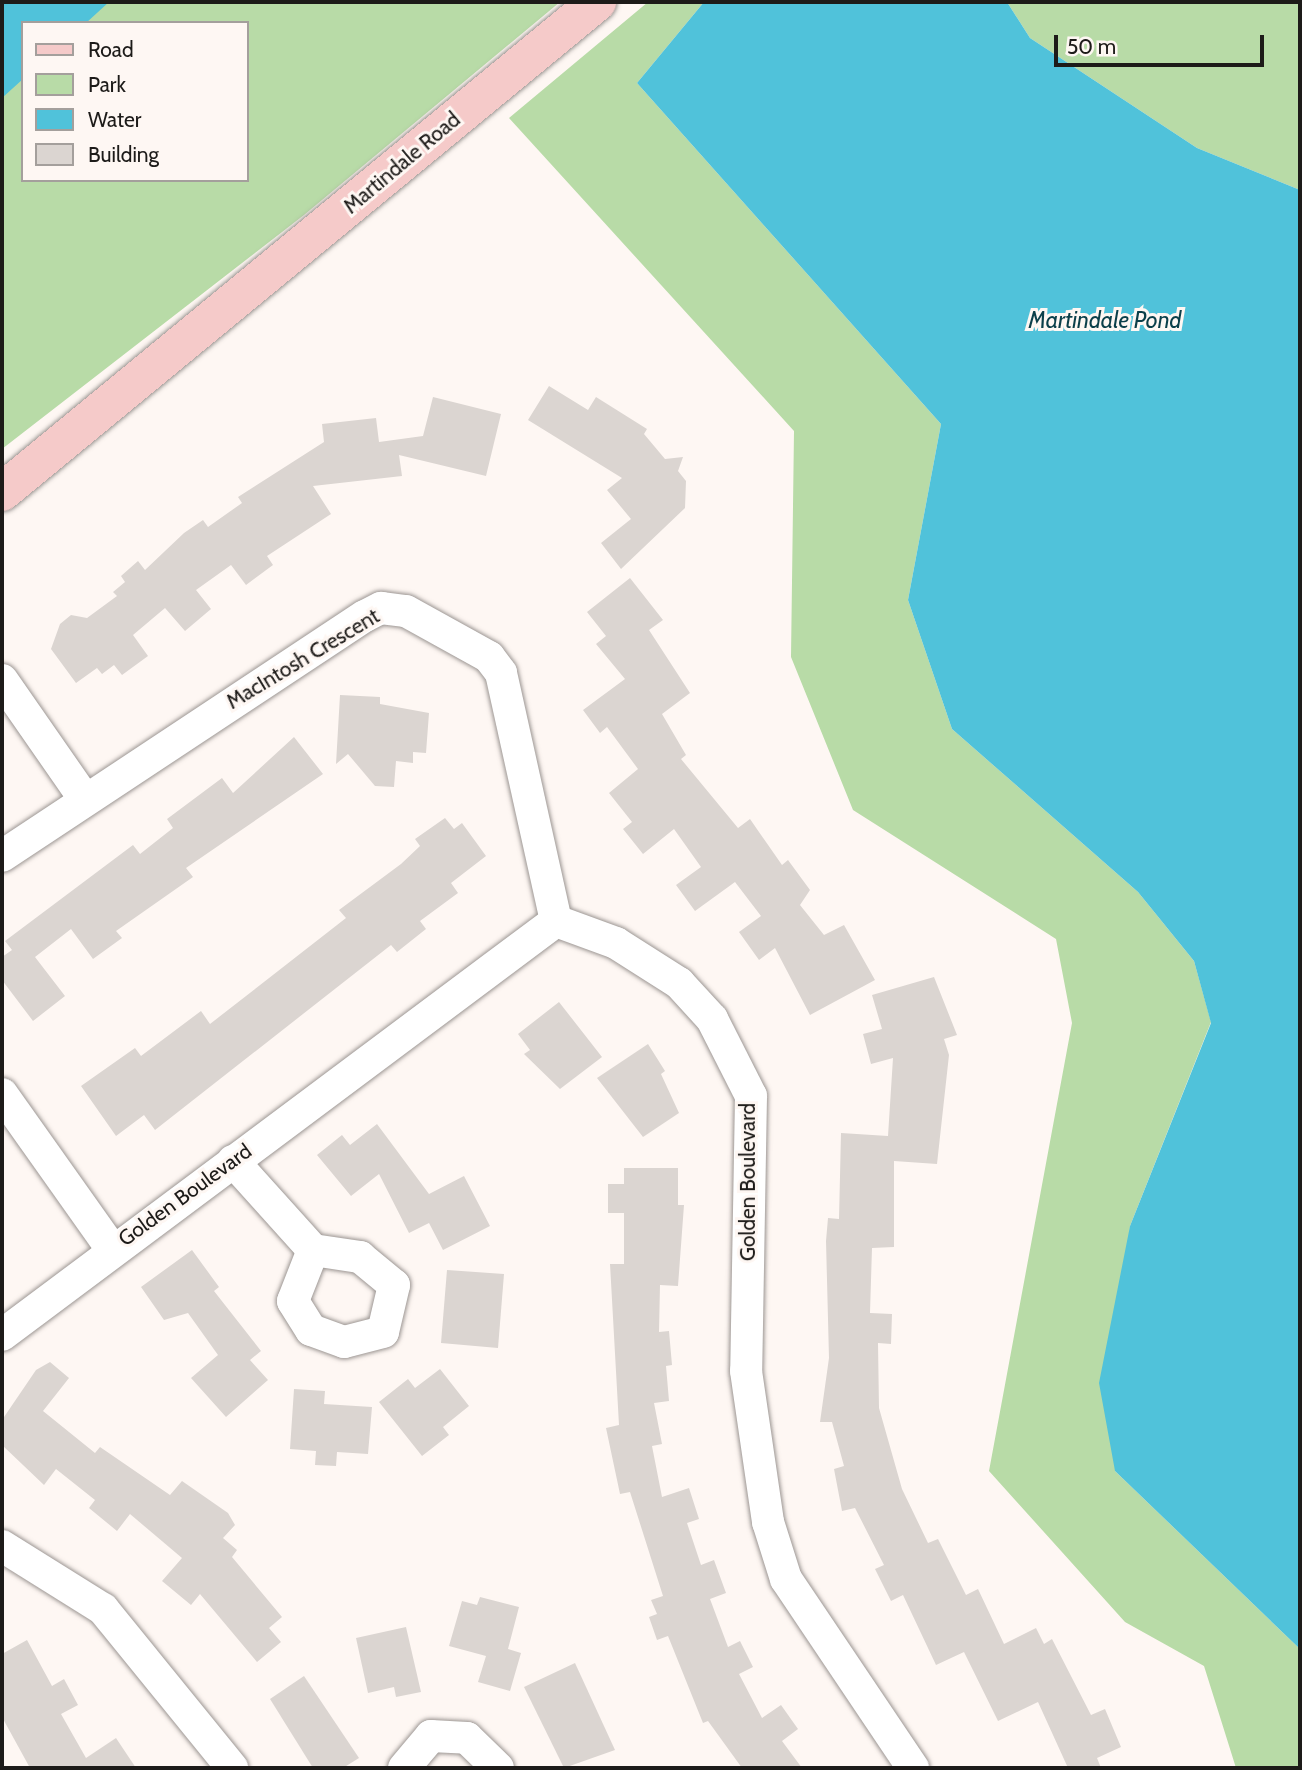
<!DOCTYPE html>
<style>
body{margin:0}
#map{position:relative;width:1302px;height:1770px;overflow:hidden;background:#fef7f3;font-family:Cabin,sans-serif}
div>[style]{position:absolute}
.green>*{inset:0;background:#b8dba7}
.water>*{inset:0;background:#50c2da}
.building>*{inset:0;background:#dbd5d1}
.roads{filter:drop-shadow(0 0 2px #9c9693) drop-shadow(0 0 2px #9c9693)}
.minor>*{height:32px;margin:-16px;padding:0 16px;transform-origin:16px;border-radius:16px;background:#fff}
.secondary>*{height:38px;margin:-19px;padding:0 19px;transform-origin:19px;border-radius:19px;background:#f5cac9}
span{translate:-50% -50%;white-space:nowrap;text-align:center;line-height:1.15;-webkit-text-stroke:6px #fef7f3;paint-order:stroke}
.street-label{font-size:21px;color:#1d1b19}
.water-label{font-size:23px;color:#0b3f4a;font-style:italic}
.frame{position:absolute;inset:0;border:4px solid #1d1b19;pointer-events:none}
.legend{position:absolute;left:21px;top:21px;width:228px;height:161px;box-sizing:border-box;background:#fef7f3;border:2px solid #a49f9c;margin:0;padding:9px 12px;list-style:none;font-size:21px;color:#1d1b19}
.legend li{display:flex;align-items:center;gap:14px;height:35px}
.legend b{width:35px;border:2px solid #a49f9c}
.scale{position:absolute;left:1054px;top:35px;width:210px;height:32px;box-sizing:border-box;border:4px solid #1d1b19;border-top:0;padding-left:9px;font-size:21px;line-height:24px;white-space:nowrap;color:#1d1b19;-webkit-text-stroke:5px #fef7f3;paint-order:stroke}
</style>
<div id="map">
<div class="green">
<i style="clip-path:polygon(evenodd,2px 2px,560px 2px,304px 215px,2px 449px,2px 2px,23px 23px,247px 23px,247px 180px,23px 180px,23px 23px)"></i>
<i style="clip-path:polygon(648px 2px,704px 2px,637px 83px,941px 424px,908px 600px,952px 729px,1138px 892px,1194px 961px,1211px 1022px,1130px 1226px,1115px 1471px,1300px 1649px,1300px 1768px,1236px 1768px,1204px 1666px,1125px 1622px,989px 1471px,1072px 1023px,1056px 939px,853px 810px,791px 657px,794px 431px,509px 118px)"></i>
<i style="clip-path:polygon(1007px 2px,1300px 2px,1300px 190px,1197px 148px,1030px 38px)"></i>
</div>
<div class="water">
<i style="clip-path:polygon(2px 2px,109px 2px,86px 23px,23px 23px,23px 79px,2px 98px)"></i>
<i style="clip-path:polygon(704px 2px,1007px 2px,1030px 38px,1197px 148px,1300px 190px,1300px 1649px,1115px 1471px,1099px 1383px,1130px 1226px,1211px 1023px,1194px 961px,1138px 892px,952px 729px,908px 600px,941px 424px,637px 83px)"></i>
</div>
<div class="building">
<i style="clip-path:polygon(549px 386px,588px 410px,596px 397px,647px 429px,644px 434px,665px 459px,683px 457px,678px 471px,686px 481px,685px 508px,621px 569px,601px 543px,631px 519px,607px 490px,622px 478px,528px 420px)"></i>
<i style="clip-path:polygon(433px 397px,501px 414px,486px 476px,399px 455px,402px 476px,313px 486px,331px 514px,267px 556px,273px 565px,246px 585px,231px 565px,196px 590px,211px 609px,185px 631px,165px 608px,133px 635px,148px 656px,122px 675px,114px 665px,102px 674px,97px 668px,76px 683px,51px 649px,60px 624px,71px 615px,87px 618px,117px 596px,113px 592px,125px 582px,121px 576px,138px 561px,145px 570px,184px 533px,203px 520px,208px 527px,242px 503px,238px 497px,324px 442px,322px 424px,376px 418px,379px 442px,423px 436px)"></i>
<i style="clip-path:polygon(630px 578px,663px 620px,649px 630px,690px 693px,662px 714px,686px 755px,681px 759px,738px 828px,750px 819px,782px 865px,788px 860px,810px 890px,800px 905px,824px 935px,844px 925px,875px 980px,810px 1015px,775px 948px,759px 960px,739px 932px,761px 916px,735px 882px,695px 911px,676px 885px,701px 867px,674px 829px,643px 854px,623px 829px,632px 822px,609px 793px,638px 769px,607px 727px,600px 733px,583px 710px,625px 679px,596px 644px,606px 636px,587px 612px)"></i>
<i style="clip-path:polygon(340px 695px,380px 697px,380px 704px,429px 713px,426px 753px,413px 752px,413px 763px,396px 761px,394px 787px,375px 786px,348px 754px,336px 764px)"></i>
<i style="clip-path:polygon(294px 737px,323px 774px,186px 868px,193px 877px,116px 931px,122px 938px,93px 959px,71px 929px,35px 957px,65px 996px,33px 1021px,2px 980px,2px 957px,12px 950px,5px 941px,133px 845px,140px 854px,173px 828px,167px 819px,222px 778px,233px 793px)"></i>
<i style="clip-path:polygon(445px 818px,454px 829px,462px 823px,486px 856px,451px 883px,458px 893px,420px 921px,426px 929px,397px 952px,391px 945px,155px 1130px,144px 1115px,116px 1136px,81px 1086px,135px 1048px,141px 1056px,201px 1011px,210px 1024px,346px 918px,339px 910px,401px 864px,420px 846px,415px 839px)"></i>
<i style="clip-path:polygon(934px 977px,957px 1035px,944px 1039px,949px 1055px,937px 1164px,894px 1161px,894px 1247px,872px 1248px,870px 1313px,892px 1314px,891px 1344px,878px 1343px,879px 1408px,902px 1489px,928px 1543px,938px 1539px,966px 1595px,978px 1589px,1004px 1644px,1036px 1628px,1044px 1644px,1052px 1639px,1091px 1715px,1105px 1709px,1121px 1747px,1097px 1758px,1101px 1768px,1068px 1768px,1038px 1702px,998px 1721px,964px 1652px,936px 1665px,903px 1595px,891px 1601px,875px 1569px,884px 1565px,855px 1508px,842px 1511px,834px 1469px,844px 1466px,832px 1422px,820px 1422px,829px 1358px,826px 1241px,828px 1218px,839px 1219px,841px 1133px,888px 1136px,893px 1058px,871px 1064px,863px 1034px,882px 1029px,872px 995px)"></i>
<i style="clip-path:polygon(559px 1002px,602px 1057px,560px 1089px,524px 1054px,530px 1050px,518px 1034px)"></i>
<i style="clip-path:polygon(648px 1044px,665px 1071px,661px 1074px,679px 1113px,643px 1137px,597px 1078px)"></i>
<i style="clip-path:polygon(377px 1124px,429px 1194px,464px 1176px,490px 1226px,443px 1250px,429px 1223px,409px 1233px,379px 1174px,351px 1196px,317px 1155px,342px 1135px,350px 1145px)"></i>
<i style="clip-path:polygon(624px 1168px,678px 1168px,678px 1205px,684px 1205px,678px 1286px,660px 1285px,659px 1332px,669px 1331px,672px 1365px,666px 1366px,669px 1401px,654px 1403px,662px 1444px,652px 1446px,662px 1497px,689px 1488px,699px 1519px,687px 1523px,701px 1565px,714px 1560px,726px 1593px,710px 1599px,728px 1647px,740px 1641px,753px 1667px,739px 1674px,762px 1718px,781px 1705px,798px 1729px,782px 1741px,802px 1768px,742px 1768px,708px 1721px,703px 1723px,668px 1636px,657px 1640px,649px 1617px,657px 1614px,651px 1600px,663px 1596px,630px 1492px,620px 1494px,606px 1428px,619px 1425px,610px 1264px,624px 1264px,624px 1213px,608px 1213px,608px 1184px,624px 1184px)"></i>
<i style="clip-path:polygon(192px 1250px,219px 1287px,214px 1291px,261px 1351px,250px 1360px,268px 1380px,226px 1417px,191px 1378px,218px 1355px,188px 1313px,164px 1320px,141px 1287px)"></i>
<i style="clip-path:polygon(447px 1270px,504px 1274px,498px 1348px,441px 1343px)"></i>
<i style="clip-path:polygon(50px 1362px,69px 1378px,43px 1411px,95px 1453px,100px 1447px,170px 1495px,182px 1481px,228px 1513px,235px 1525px,223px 1538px,237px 1550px,232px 1557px,282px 1617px,269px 1628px,281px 1642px,257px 1662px,200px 1594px,191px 1605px,162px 1581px,182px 1558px,130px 1514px,117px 1531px,89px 1508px,95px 1500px,56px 1469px,44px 1485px,2px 1445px,2px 1420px,36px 1370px)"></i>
<i style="clip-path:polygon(440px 1369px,469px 1406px,443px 1427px,449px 1435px,422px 1456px,379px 1402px,408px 1379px,415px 1388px)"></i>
<i style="clip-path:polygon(294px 1389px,325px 1391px,324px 1404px,372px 1407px,368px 1454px,337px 1452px,336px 1466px,315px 1465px,316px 1451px,290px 1449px)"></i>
<i style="clip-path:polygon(480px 1597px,519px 1607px,508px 1649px,521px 1653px,510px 1691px,478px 1682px,486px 1656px,449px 1646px,462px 1601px,477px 1605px)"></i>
<i style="clip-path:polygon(406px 1627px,421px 1692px,396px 1697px,394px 1687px,368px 1693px,356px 1638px)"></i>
<i style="clip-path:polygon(27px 1640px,52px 1686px,64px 1679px,78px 1705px,61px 1714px,86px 1758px,116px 1738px,136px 1768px,30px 1768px,2px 1717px,2px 1654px)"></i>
<i style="clip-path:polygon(575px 1663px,615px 1750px,564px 1768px,524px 1687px)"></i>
<i style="clip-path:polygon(304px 1676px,359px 1758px,343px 1768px,313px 1768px,270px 1699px)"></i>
</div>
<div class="roads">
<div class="minor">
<i style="left:2px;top:680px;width:144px;rotate:55.2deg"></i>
<i style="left:2px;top:856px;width:435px;rotate:-33.5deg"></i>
<i style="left:365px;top:616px;width:18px;rotate:-27deg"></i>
<i style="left:381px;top:608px;width:25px;rotate:7deg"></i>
<i style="left:406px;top:611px;width:95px;rotate:29deg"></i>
<i style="left:489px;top:657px;width:20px;rotate:53deg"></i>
<i style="left:501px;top:673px;width:254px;rotate:77.5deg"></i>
<i style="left:556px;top:921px;width:64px;rotate:20.1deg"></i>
<i style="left:616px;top:943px;width:75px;rotate:32.4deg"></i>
<i style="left:679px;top:983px;width:49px;rotate:47.5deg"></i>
<i style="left:712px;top:1019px;width:86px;rotate:63.1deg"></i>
<i style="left:751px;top:1096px;width:275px;rotate:91deg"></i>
<i style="left:746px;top:1371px;width:153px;rotate:81.7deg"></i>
<i style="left:768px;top:1522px;width:60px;rotate:72.5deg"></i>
<i style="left:786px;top:1579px;width:228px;rotate:56.1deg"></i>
<i style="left:2px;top:1094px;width:189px;rotate:54.7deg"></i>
<i style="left:233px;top:1161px;width:120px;rotate:48deg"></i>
<i style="left:313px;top:1250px;width:48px;rotate:8.5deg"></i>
<i style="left:360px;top:1257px;width:44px;rotate:39.5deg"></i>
<i style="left:394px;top:1285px;width:48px;rotate:103.2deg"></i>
<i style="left:383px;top:1332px;width:40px;rotate:165.6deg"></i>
<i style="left:344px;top:1342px;width:35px;rotate:-160deg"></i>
<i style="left:311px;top:1330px;width:34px;rotate:-122deg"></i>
<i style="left:293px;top:1301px;width:55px;rotate:-68.6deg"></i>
<i style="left:2px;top:1335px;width:692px;rotate:-36.77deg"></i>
<i style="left:2px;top:1546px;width:119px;rotate:32deg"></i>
<i style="left:103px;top:1609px;width:205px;rotate:50.9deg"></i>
<i style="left:404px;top:1768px;width:42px;rotate:-49.8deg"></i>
<i style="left:431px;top:1736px;width:36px;rotate:3deg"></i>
<i style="left:467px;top:1738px;width:43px;rotate:44.1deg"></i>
</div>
<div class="secondary">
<i style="left:2px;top:492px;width:771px;rotate:-39.47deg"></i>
</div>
</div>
<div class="street-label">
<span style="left:402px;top:163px;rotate:-40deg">Martindale Road</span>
<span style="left:303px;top:659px;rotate:-31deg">MacIntosh Crescent</span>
<span style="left:748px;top:1182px;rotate:-90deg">Golden Boulevard</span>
<span style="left:185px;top:1195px;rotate:-36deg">Golden Boulevard</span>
</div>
<div class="water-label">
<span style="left:1105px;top:320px">Martindale Pond</span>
</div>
<div class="frame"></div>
<ul class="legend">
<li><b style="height:9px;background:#f5cac9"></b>Road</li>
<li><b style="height:19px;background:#b8dba7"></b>Park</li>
<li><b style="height:19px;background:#50c2da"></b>Water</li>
<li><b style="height:19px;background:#dbd5d1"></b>Building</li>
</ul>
<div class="scale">50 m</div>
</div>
